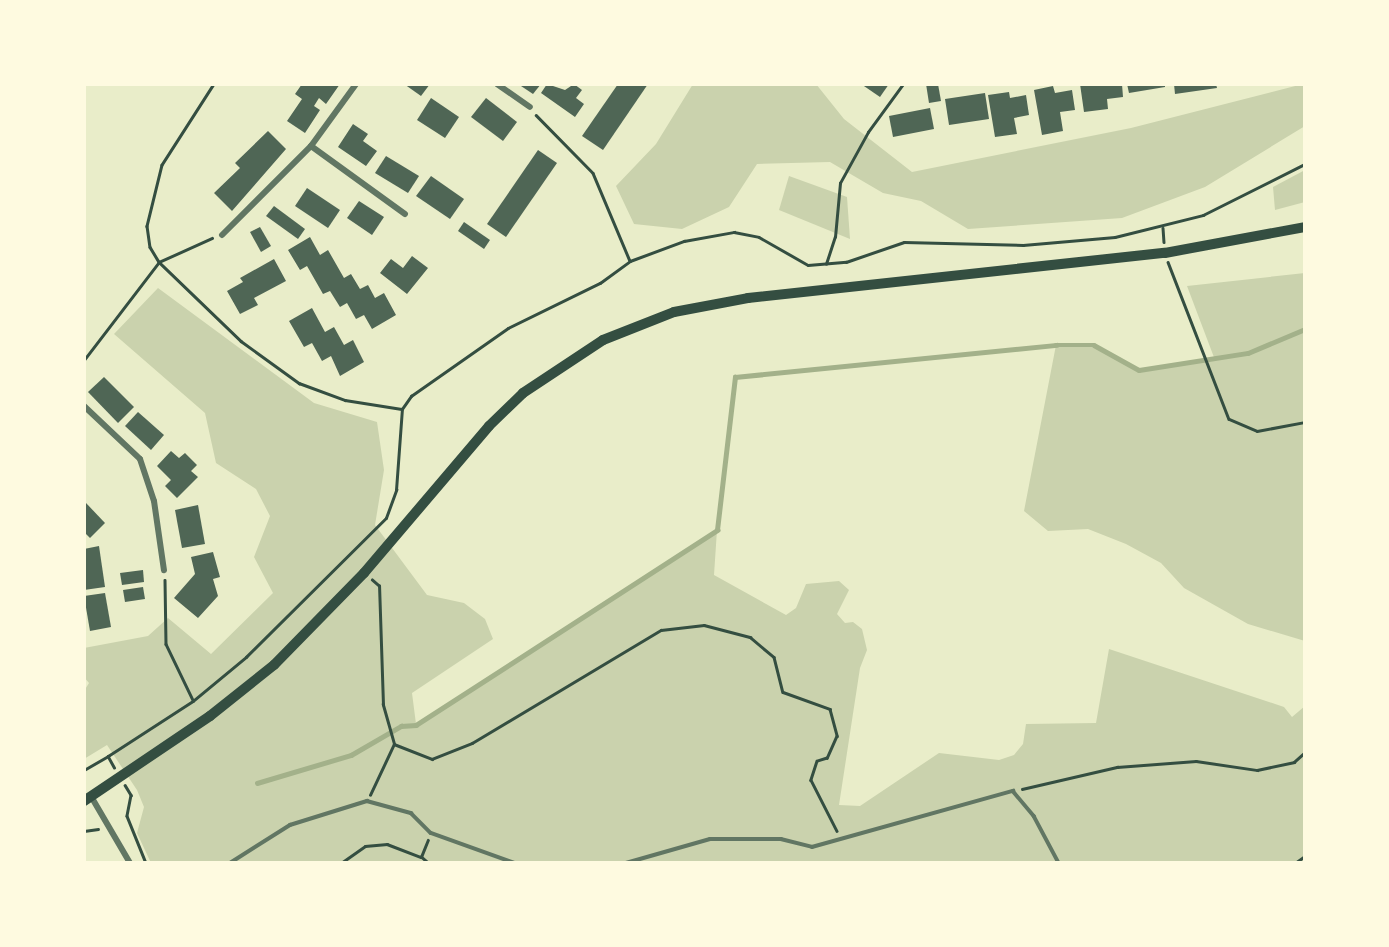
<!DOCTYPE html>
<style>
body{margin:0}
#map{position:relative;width:1389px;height:947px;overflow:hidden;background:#e9edc9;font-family:"Space Grotesk",sans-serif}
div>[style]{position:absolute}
.green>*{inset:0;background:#cad2ad}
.stream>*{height:4.5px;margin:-2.25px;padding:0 2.25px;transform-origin:2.25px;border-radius:2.25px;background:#a3b18a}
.building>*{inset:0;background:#4f6655}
.path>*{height:2.5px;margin:-1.25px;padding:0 1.25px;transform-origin:1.25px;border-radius:1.25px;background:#344e41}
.service>*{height:3.5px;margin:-1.75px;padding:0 1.75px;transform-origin:1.75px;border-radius:1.75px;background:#617663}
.minor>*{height:6px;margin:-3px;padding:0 3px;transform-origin:3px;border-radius:3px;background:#617663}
.secondary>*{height:10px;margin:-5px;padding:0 5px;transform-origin:5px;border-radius:5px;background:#344e41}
span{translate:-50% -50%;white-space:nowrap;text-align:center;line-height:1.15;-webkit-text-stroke:7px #fefae0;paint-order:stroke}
.frame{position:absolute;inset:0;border:86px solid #fefae0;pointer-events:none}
</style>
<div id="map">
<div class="green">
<i style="clip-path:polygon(693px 84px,816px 84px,844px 119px,912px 172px,1131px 128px,1303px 84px,1305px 126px,1205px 187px,1122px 218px,968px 229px,921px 201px,883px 193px,830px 162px,757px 164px,729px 207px,682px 229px,634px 224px,616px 186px,656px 144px)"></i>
<i style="clip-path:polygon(1305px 170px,1305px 202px,1275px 210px,1273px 187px)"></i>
<i style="clip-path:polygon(789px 176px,847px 197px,850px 239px,779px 210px)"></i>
<i style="clip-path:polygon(1305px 273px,1305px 641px,1248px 624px,1184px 588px,1161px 563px,1126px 544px,1088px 529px,1048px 531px,1024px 511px,1056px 345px,1094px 345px,1140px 370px,1215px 360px,1187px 286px)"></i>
<i style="clip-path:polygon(158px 288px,314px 403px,377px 422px,384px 470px,375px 525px,427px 595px,464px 603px,485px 619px,493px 639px,412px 693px,416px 724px,717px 530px,714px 575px,786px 615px,796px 608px,806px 584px,839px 581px,849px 590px,837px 614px,845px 623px,853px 622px,862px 629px,867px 650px,860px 668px,839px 805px,860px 806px,939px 753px,999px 760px,1014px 755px,1023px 744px,1026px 724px,1096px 723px,1109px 649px,1284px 707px,1292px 717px,1305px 706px,1305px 863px,151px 863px,137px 833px,144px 807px,137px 790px,107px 745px,84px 759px,84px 691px,89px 683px,84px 677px,84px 648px,148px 636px,168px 618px,211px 654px,273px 593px,254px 557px,270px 516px,256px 489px,216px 463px,205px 413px,114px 334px)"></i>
</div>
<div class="stream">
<i style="left:257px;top:783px;width:98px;rotate:-16.6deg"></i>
<i style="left:351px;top:755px;width:58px;rotate:-30.1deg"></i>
<i style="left:401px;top:726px;width:15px;rotate:-4deg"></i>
<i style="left:416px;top:725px;width:359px;rotate:-32.9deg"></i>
<i style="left:717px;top:530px;width:154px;rotate:-83.3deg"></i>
<i style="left:735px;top:377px;width:323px;rotate:-5.7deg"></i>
<i style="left:1056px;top:345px;width:38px"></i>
<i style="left:1094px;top:345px;width:51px;rotate:29.1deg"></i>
<i style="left:1139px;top:370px;width:110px;rotate:-8.9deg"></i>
<i style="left:1248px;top:353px;width:62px;rotate:-22.8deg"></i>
</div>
<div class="building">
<i style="clip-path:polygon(302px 84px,340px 84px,326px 104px,319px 98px,314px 106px,320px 110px,305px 133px,287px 121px,302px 99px,295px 94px)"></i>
<i style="clip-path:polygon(404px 84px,430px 84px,421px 96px)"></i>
<i style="clip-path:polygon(518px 84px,541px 84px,533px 94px)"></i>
<i style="clip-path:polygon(547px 84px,565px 90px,574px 84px,582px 90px,576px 98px,584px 104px,575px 117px,541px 93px)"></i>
<i style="clip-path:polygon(618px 84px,648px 84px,603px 150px,582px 136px)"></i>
<i style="clip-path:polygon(861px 84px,889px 84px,880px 97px)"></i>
<i style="clip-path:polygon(926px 84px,938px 84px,941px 101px,929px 103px)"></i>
<i style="clip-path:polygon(1080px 84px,1122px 84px,1123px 97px,1107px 99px,1108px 109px,1084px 112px)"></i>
<i style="clip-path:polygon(1127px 84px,1165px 84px,1165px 87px,1129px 93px)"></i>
<i style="clip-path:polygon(1174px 84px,1216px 84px,1217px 88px,1175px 94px)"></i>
<i style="clip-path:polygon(1053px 86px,1055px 93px,1072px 90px,1075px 110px,1060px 112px,1063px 131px,1042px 135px,1034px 90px)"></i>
<i style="clip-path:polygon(1009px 92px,1010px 98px,1026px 95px,1029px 115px,1014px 118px,1017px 134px,995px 137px,988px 95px)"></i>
<i style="clip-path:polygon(985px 93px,989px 119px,949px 125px,945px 99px)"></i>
<i style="clip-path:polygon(431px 98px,459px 117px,445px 138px,417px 120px)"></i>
<i style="clip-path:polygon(486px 98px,517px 122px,503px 141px,471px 117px)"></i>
<i style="clip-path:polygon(930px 108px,934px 129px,893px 137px,889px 116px)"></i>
<i style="clip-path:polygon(353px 124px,368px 134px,363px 141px,377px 151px,366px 166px,338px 147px)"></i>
<i style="clip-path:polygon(268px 131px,286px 149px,232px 211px,214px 193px,240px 168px,235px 163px)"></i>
<i style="clip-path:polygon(538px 150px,557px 163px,506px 237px,487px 224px)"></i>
<i style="clip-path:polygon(386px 156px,419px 176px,408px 193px,375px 173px)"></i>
<i style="clip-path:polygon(431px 176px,464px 199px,450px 219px,416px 196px)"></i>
<i style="clip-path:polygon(307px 188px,340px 210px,328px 228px,295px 206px)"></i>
<i style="clip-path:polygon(359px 201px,384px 217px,372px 235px,347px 218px)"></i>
<i style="clip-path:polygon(274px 206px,305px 229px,298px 239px,266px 216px)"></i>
<i style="clip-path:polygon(464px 222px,490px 240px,484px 249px,458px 231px)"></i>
<i style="clip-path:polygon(260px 227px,271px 246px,261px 252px,250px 232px)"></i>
<i style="clip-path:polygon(310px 237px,320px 255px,328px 250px,344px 278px,351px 274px,360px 289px,368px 285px,375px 298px,384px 293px,396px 315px,372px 329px,364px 315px,356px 319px,347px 303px,340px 307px,330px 291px,323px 294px,307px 266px,300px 270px,288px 250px)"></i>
<i style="clip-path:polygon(412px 256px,428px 268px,407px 294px,380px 273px,391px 259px,403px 268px)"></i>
<i style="clip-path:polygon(274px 259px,286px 281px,254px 298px,258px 305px,240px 314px,227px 291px,243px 282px,240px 278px)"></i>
<i style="clip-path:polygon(312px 308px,325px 332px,334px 327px,344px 345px,353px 340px,364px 362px,340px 376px,331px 356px,322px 361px,312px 343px,304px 347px,289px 321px)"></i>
<i style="clip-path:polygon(104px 377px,134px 407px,118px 423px,88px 392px)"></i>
<i style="clip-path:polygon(138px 412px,164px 435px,151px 450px,125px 426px)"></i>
<i style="clip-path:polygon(171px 451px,179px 458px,185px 453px,197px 465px,191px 471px,198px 477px,177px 498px,165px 486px,171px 480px,157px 466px)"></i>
<i style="clip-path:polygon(86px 503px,105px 523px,90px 538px,84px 532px)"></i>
<i style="clip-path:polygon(198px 505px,205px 544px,182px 548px,175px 510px)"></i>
<i style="clip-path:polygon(99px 546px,105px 587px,84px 590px,84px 549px)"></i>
<i style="clip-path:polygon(213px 552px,220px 577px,213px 579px,218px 596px,198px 618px,174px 598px,195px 574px,191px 557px)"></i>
<i style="clip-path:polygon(143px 570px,144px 582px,122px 585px,120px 573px)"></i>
<i style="clip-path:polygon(143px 587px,145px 599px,125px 602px,123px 590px)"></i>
<i style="clip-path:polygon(105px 593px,111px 627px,90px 631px,84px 596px)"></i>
</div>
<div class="path">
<i style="left:214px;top:84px;width:96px;rotate:122.7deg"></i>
<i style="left:162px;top:165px;width:63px;rotate:103.8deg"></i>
<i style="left:147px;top:226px;width:21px;rotate:82deg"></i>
<i style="left:150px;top:247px;width:17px;rotate:59deg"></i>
<i style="left:159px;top:262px;width:114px;rotate:43.9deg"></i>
<i style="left:241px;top:341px;width:72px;rotate:35.9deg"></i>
<i style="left:299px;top:383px;width:49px;rotate:20.3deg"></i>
<i style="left:345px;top:400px;width:57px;rotate:9.1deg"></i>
<i style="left:536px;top:115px;width:81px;rotate:45.5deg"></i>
<i style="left:593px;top:173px;width:95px;rotate:67.2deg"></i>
<i style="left:1163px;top:228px;width:14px;rotate:86deg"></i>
<i style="left:1168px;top:262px;width:168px;rotate:68.8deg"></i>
<i style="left:1229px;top:419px;width:30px;rotate:23deg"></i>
<i style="left:1257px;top:431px;width:49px;rotate:-10.6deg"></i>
<i style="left:826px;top:264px;width:28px;rotate:-72deg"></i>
<i style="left:835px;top:237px;width:54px;rotate:-84.7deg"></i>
<i style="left:840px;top:183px;width:58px;rotate:-61.2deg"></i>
<i style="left:868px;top:132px;width:59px;rotate:-53.9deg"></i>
<i style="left:84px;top:360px;width:123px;rotate:-52.6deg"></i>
<i style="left:159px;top:262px;width:58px;rotate:-24.4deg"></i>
<i style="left:165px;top:580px;width:64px;rotate:89.1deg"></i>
<i style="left:166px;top:644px;width:62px;rotate:64.3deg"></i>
<i style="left:394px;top:744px;width:41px;rotate:21.5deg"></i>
<i style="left:432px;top:759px;width:43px;rotate:-21.8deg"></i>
<i style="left:472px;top:743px;width:220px;rotate:-30.9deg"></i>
<i style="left:661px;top:630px;width:43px;rotate:-6.6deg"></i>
<i style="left:704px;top:625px;width:48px;rotate:14.6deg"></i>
<i style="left:750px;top:637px;width:31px;rotate:40deg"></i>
<i style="left:774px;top:657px;width:36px;rotate:76deg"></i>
<i style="left:783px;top:692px;width:50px;rotate:19.9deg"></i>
<i style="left:830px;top:709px;width:28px;rotate:75deg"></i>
<i style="left:837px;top:736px;width:24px;rotate:114deg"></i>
<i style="left:827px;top:758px;width:10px;rotate:163deg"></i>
<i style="left:817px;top:761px;width:20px;rotate:108deg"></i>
<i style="left:811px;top:780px;width:57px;rotate:63deg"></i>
<i style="left:108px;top:756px;width:101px;rotate:-32.9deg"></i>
<i style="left:193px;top:701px;width:69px;rotate:-39.7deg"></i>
<i style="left:246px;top:657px;width:197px;rotate:-44.8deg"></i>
<i style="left:386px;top:518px;width:30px;rotate:-70deg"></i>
<i style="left:396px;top:490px;width:81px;rotate:-85.8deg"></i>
<i style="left:402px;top:409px;width:16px;rotate:-55deg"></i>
<i style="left:411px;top:396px;width:118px;rotate:-35deg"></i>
<i style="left:508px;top:328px;width:102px;rotate:-26.1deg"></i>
<i style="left:600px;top:283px;width:37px;rotate:-36deg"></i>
<i style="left:630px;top:261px;width:58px;rotate:-20.3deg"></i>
<i style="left:684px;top:241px;width:51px;rotate:-10.2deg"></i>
<i style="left:734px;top:232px;width:25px;rotate:11deg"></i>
<i style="left:759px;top:237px;width:56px;rotate:29.7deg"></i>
<i style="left:808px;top:265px;width:38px;rotate:-5deg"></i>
<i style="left:846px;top:262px;width:61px;rotate:-19deg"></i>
<i style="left:904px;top:242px;width:119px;rotate:1.4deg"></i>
<i style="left:1023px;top:245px;width:92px;rotate:-5deg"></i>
<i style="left:1115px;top:237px;width:91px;rotate:-14deg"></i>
<i style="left:1203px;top:215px;width:114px;rotate:-26.6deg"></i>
<i style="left:84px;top:770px;width:28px;rotate:-30deg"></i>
<i style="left:108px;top:756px;width:13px;rotate:61deg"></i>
<i style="left:125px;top:785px;width:12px;rotate:59deg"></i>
<i style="left:131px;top:795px;width:21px;rotate:101deg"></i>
<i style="left:127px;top:816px;width:51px;rotate:68deg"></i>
<i style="left:1022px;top:789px;width:98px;rotate:-13deg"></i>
<i style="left:1117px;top:767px;width:79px;rotate:-4.3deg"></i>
<i style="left:1196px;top:761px;width:62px;rotate:8.4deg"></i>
<i style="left:1257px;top:770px;width:38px;rotate:-12deg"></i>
<i style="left:1294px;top:762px;width:15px;rotate:-42deg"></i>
<i style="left:370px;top:795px;width:56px;rotate:-64.8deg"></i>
<i style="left:394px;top:744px;width:41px;rotate:-105.8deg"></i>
<i style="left:383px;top:705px;width:119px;rotate:-91.9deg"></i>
<i style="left:379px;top:586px;width:9px;rotate:-139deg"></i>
<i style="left:84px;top:831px;width:14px;rotate:-8deg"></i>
<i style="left:341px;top:863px;width:29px;rotate:-35deg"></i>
<i style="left:365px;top:846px;width:22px;rotate:-5deg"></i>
<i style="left:387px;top:844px;width:36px;rotate:21deg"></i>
<i style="left:428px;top:863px;width:9px;rotate:-139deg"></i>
<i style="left:421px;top:857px;width:18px;rotate:-68deg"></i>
<i style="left:1295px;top:863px;width:12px;rotate:-35deg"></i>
</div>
<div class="service">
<i style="left:230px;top:863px;width:71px;rotate:-32.3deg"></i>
<i style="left:290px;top:825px;width:81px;rotate:-17.3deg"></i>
<i style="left:367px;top:801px;width:46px;rotate:15.3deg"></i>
<i style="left:411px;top:813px;width:28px;rotate:45deg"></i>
<i style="left:431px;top:833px;width:89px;rotate:19.7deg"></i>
<i style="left:626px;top:863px;width:87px;rotate:-15.9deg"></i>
<i style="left:710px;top:839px;width:71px"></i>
<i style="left:781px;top:839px;width:32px;rotate:14deg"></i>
<i style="left:812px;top:847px;width:209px;rotate:-15.6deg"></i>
<i style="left:1013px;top:791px;width:33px;rotate:50deg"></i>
<i style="left:1034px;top:816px;width:53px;rotate:62deg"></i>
</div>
<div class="minor">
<i style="left:497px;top:84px;width:40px;rotate:34.9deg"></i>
<i style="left:311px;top:146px;width:116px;rotate:35.9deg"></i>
<i style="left:222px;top:235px;width:126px;rotate:-45deg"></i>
<i style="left:311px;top:146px;width:77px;rotate:-54deg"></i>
<i style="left:84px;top:406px;width:77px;rotate:43.4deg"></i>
<i style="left:140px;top:459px;width:44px;rotate:71.6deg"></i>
<i style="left:154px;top:501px;width:70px;rotate:81.8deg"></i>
<i style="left:92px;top:798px;width:75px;rotate:59.7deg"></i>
</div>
<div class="secondary">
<i style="left:84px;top:801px;width:152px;rotate:-34deg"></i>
<i style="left:210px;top:716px;width:82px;rotate:-38.6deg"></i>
<i style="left:274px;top:665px;width:129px;rotate:-45.6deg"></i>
<i style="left:364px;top:573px;width:193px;rotate:-49.6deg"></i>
<i style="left:489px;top:426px;width:47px;rotate:-44.1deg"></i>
<i style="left:523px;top:393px;width:96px;rotate:-33.5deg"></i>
<i style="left:603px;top:340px;width:76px;rotate:-21.5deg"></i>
<i style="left:674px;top:312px;width:75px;rotate:-10.7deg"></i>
<i style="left:748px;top:298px;width:419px;rotate:-6.2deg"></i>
<i style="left:1165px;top:253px;width:142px;rotate:-10.5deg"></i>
</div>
<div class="frame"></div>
</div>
